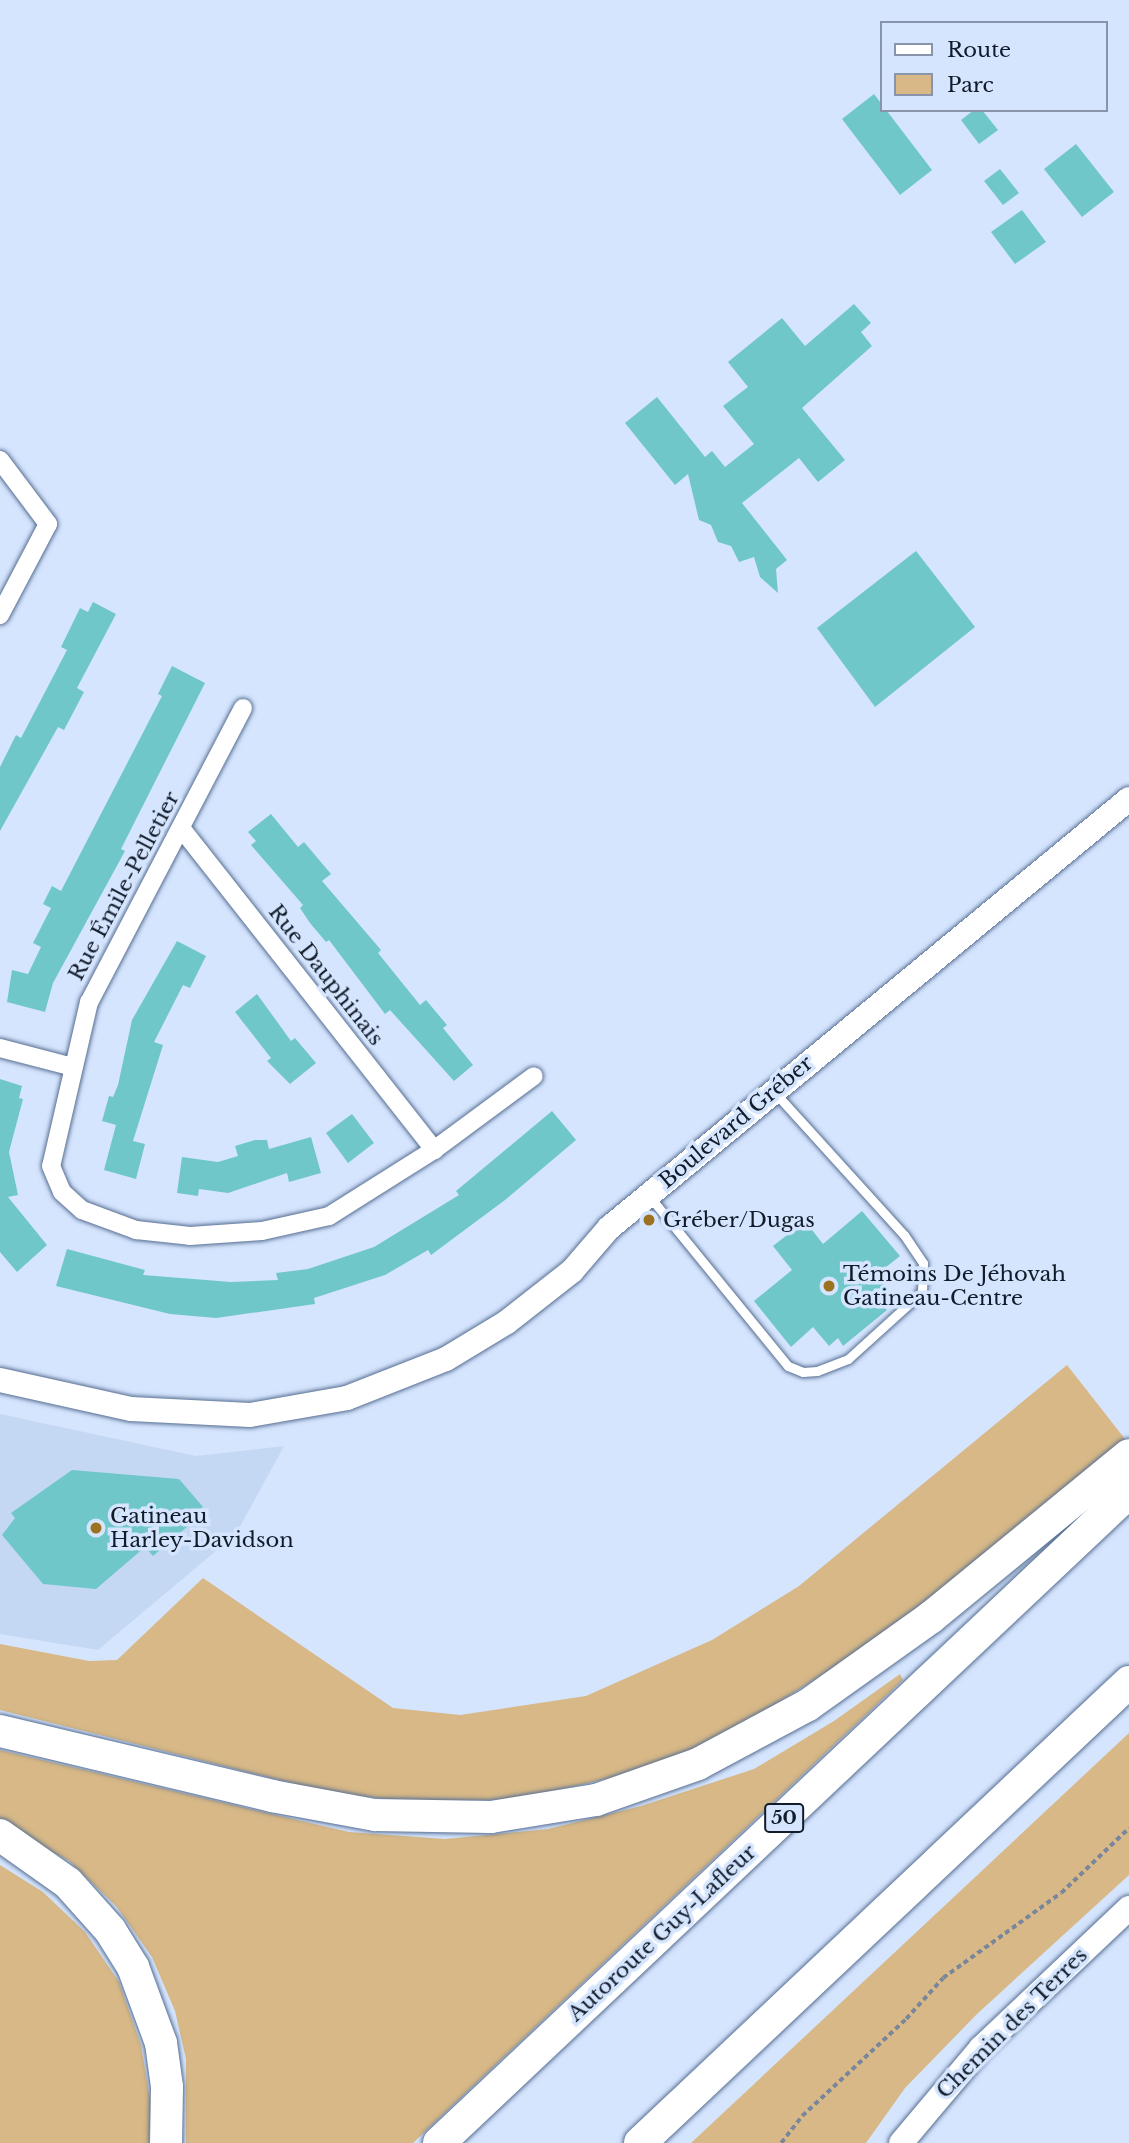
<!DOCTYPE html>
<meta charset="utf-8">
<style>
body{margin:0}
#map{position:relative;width:1129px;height:2143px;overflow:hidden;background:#d5e5fe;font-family:"Libre Baskerville",serif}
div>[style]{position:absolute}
.built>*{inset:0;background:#c4d7f3}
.green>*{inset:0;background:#d7b886}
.building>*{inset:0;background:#70c7ca}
.path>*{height:3.5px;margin-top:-1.75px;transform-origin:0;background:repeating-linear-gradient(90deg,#7a879b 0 5px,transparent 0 8.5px)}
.roads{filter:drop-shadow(0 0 2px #576e92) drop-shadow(0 0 2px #576e92)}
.lane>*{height:9px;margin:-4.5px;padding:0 4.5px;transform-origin:4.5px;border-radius:4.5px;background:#fff}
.street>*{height:18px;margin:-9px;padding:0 9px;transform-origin:9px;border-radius:9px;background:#fff}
.secondary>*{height:24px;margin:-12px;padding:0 12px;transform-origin:12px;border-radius:12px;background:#fff}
.highway>*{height:32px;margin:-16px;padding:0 16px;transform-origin:16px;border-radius:16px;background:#fff}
.dots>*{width:19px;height:19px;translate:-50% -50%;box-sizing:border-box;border:4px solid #d5e5fe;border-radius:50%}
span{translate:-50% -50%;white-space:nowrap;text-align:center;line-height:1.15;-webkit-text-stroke:7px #d5e5fe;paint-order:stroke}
.shield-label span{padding:2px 5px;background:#d5e5fe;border:2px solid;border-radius:5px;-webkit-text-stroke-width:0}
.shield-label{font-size:19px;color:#111b29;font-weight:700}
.street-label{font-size:21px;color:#111b29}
.poi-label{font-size:21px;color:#111b29}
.left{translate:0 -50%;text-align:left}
.legend{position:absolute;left:880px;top:21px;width:228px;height:91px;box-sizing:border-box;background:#d5e5fe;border:2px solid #8794a9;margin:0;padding:9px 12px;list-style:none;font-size:21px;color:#111b29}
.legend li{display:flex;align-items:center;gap:14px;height:35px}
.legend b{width:35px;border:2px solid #8794a9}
</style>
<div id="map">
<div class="built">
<i style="clip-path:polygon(0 1414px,196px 1456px,284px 1446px,236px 1534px,98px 1650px,0 1634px)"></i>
</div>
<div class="green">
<i style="clip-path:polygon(1067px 1365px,1125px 1439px,981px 1560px,858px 1652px,725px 1736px,636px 1772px,520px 1799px,415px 1802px,331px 1793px,0 1710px,0 1644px,89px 1661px,117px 1660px,203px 1578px,393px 1708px,460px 1715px,586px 1696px,712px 1640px,799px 1586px)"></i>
<i style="clip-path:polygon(900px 1674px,903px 1680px,413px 2143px,186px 2143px,186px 2059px,175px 2011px,152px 1957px,116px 1906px,69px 1861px,0 1824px,0 1750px,349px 1832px,445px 1839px,548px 1829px,641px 1806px,754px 1769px,834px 1721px)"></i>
<i style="clip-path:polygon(1129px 1733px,1129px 1875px,977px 2014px,905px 2088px,866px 2143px,691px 2143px)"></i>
<i style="clip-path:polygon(0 1865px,43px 1892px,85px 1932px,119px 1982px,141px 2045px,151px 2105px,149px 2143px,0 2143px)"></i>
</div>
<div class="building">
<i style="clip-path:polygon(874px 94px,932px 170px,900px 195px,842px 119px)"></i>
<i style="clip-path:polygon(974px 110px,982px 110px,998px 130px,979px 144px,961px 120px)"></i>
<i style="clip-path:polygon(1076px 144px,1114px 192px,1082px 217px,1044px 169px)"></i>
<i style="clip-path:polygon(1000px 169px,1019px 193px,1003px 205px,984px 181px)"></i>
<i style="clip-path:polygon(1022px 210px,1046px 242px,1015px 264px,991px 232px)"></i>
<i style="clip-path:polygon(854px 304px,871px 323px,861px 332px,872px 346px,802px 408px,845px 460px,818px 482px,799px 458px,742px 503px,787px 560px,776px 569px,778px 593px,760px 577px,754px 557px,739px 562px,731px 546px,718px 542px,711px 525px,699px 520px,688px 474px,675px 485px,625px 423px,657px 397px,705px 457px,712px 451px,725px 467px,754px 444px,723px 406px,748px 387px,728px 362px,782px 318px,805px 346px)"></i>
<i style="clip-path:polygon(916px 551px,975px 627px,875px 707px,817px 628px)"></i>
<i style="clip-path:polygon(93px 602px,116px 614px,77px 688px,84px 692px,64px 730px,58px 727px,0 831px,0 767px,16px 735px,21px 738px,67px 650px,61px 647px,80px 608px,88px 612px)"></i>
<i style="clip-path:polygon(172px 666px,205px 683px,121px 849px,125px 851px,53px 983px,45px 1012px,7px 1002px,12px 970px,28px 974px,41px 947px,33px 943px,51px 908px,43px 904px,52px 886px,61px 891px,162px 696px,158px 694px)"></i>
<i style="clip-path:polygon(271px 814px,298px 847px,304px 842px,331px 874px,322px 881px,381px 950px,378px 953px,420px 1005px,426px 1000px,447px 1025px,443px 1028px,473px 1065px,454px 1081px,390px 1010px,385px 1014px,329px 940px,326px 942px,310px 923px,300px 908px,303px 905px,251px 845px,256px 841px,248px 832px)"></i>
<i style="clip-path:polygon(177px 941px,206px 956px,190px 988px,183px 985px,154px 1042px,163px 1045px,133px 1141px,145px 1144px,136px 1179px,104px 1170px,116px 1125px,102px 1121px,109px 1096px,113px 1097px,118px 1085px,132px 1020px)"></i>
<i style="clip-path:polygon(257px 994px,291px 1041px,295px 1038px,316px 1063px,290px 1084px,267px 1061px,271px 1058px,235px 1012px)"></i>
<i style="clip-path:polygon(0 1079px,22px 1086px,19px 1098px,23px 1099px,9px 1152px,18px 1195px,8px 1197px,47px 1245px,17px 1272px,0 1252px)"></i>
<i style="clip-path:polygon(552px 1111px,576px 1140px,505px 1200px,431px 1255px,428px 1250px,385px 1275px,314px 1298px,315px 1304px,216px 1318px,170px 1314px,56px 1286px,67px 1249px,145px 1270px,143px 1275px,231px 1282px,278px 1280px,276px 1273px,308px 1269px,374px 1247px,459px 1195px,456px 1191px)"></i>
<i style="clip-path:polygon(352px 1114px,374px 1143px,348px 1163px,326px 1133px)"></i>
<i style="clip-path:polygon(311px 1137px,321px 1173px,289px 1182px,287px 1173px,228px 1193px,199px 1189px,198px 1196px,177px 1193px,182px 1157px,218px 1162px,238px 1156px,235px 1146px,255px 1140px,267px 1140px,269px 1149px)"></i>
<i style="clip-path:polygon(862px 1211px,900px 1256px,876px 1275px,893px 1296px,883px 1304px,887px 1310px,843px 1346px,838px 1338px,829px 1346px,813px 1327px,791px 1347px,754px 1301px,792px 1270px,773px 1246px,805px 1221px,823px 1244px)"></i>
<i style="clip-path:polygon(72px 1470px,179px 1479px,203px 1507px,199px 1510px,202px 1514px,153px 1556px,145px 1547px,96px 1589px,43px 1584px,2px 1535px,15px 1518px,11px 1513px)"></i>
</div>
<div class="path">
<i style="left:781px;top:2143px;width:34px;rotate:-52deg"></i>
<i style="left:802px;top:2116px;width:142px;rotate:-43deg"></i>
<i style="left:906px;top:2019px;width:55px;rotate:-47.9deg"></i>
<i style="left:943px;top:1978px;width:145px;rotate:-35.8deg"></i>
<i style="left:1061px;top:1893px;width:94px;rotate:-43.7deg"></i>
</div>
<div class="roads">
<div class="lane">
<i style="left:650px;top:1197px;width:218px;rotate:50.8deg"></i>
<i style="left:788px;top:1366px;width:16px;rotate:22deg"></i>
<i style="left:803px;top:1372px;width:14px;rotate:-4deg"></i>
<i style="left:817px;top:1371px;width:33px;rotate:-21deg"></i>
<i style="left:848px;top:1359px;width:100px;rotate:-42.2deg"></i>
<i style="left:922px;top:1292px;width:29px;rotate:-88deg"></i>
<i style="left:923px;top:1263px;width:34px;rotate:-124deg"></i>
<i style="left:904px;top:1235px;width:190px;rotate:-132.2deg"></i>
</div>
<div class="street">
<i style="left:0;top:460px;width:80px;rotate:53.1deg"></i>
<i style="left:48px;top:524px;width:103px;rotate:117.8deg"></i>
<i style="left:243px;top:708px;width:332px;rotate:117.6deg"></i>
<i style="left:89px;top:1002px;width:168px;rotate:103deg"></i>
<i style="left:51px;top:1166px;width:28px;rotate:67deg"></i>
<i style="left:62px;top:1192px;width:27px;rotate:42deg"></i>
<i style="left:82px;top:1210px;width:58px;rotate:20.3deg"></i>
<i style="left:136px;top:1230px;width:54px;rotate:6.3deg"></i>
<i style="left:190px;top:1236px;width:72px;rotate:-4deg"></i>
<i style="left:262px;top:1231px;width:69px;rotate:-12.6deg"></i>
<i style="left:329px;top:1216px;width:124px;rotate:-32.2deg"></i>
<i style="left:434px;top:1150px;width:124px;rotate:-36.5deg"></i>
<i style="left:181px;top:828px;width:410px;rotate:51.8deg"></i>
<i style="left:0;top:1048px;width:75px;rotate:14.6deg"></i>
</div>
<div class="secondary">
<i style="left:0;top:1380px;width:134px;rotate:12.5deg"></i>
<i style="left:131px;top:1409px;width:119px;rotate:2.9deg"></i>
<i style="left:250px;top:1415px;width:98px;rotate:-9.9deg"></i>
<i style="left:347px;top:1398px;width:106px;rotate:-21.5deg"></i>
<i style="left:446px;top:1359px;width:71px;rotate:-31.2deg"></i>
<i style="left:507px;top:1322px;width:83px;rotate:-38.1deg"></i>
<i style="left:572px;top:1271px;width:57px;rotate:-49.3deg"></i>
<i style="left:609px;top:1228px;width:674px;rotate:-39.52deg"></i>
<i style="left:901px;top:2143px;width:124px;rotate:-49.9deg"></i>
<i style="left:981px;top:2048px;width:204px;rotate:-43.4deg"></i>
</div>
<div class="highway">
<i style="left:0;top:1731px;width:280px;rotate:13.4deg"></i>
<i style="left:272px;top:1796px;width:105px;rotate:10.5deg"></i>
<i style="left:375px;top:1815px;width:116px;rotate:1deg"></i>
<i style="left:491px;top:1817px;width:106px;rotate:-9.2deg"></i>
<i style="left:596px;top:1800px;width:108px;rotate:-19.4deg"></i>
<i style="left:698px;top:1764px;width:125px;rotate:-28.2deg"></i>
<i style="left:808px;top:1705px;width:150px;rotate:-35.5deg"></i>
<i style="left:930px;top:1618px;width:257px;rotate:-39.3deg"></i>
<i style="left:0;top:1835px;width:83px;rotate:35.2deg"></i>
<i style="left:68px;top:1883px;width:63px;rotate:48.2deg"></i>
<i style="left:110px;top:1930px;width:44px;rotate:58.1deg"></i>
<i style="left:133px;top:1967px;width:81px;rotate:69.8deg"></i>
<i style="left:161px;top:2043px;width:44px;rotate:82.2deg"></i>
<i style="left:167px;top:2087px;width:56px;rotate:91deg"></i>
<i style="left:439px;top:2143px;width:949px;rotate:-43.33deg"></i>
<i style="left:640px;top:2143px;width:672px;rotate:-43.31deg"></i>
</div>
</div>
<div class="dots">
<i style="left:649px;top:1220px;background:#9c711f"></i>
<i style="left:829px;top:1286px;background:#9c711f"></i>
<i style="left:96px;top:1528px;background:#9c711f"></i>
</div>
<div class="shield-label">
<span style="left:784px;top:1818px">50</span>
</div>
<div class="street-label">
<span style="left:124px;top:886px;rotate:-62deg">Rue Émile-Pelletier</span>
<span style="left:326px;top:975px;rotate:52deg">Rue Dauphinais</span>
<span style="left:736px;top:1122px;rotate:-40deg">Boulevard Gréber</span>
<span style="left:662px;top:1933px;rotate:-43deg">Autoroute Guy-Lafleur</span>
<span style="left:1012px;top:2023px;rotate:-45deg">Chemin des Terres</span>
</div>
<div class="poi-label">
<span class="left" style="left:663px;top:1220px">Gréber/Dugas</span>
<span class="left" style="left:843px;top:1286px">Témoins De Jéhovah<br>Gatineau-Centre</span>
<span class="left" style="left:110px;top:1528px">Gatineau<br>Harley-Davidson</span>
</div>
<ul class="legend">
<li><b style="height:9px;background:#fff"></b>Route</li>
<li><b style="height:19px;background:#d7b886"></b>Parc</li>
</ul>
</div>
